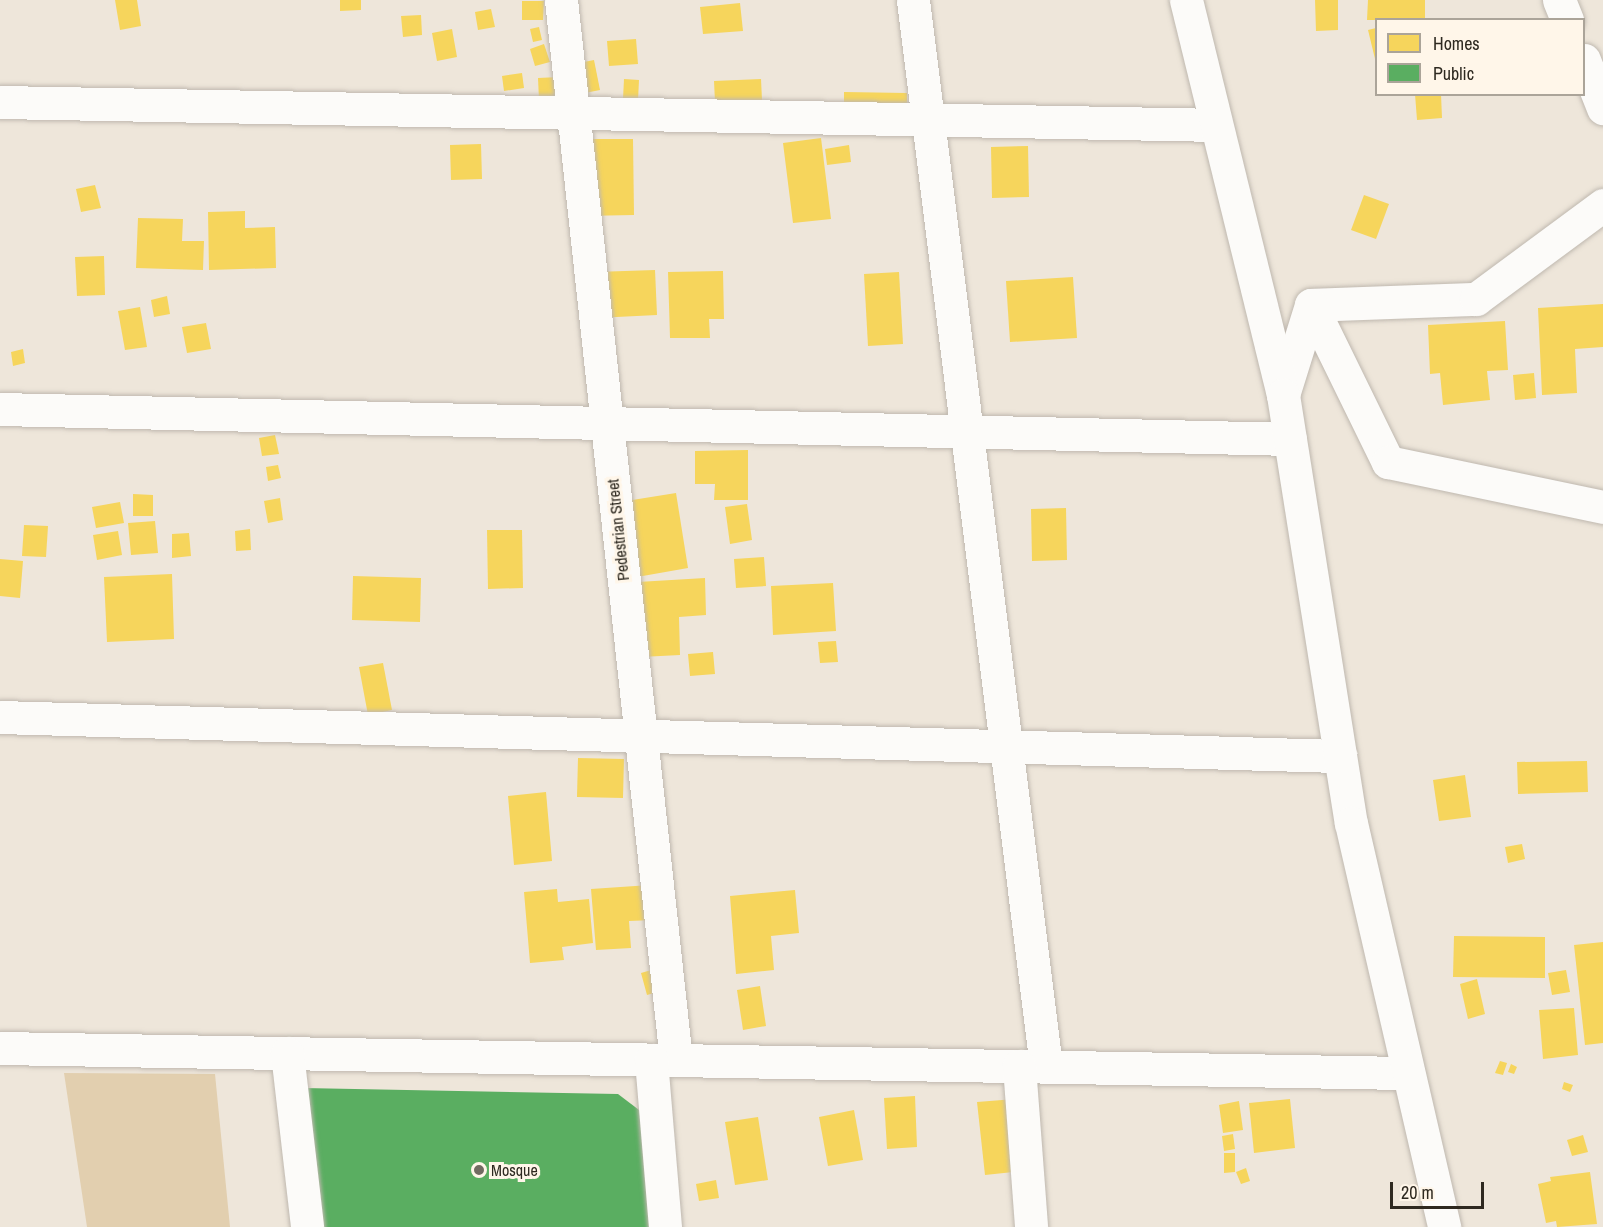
<!DOCTYPE html>
<style>
body{margin:0}
#map{position:relative;width:1603px;height:1227px;overflow:hidden;background:#eee6da;font-family:"Archivo Narrow",sans-serif}
div>[style]{position:absolute}
.green>*{inset:0;background:#e2cfaf}
.homes>*{inset:0;background:#f6d55c}
.public>*{inset:0;background:#5aae61}
.roads{filter:drop-shadow(0 0 2px #bfb8af) drop-shadow(0 0 2px #bfb8af)}
.minor>*{height:33px;margin:-16.5px;padding:0 16.5px;transform-origin:16.5px;border-radius:16.5px;background:#fcfbf9}
.major>*{height:33px;margin:-16.5px;padding:0 16.5px;transform-origin:16.5px;border-radius:16.5px;background:#fcfbf9}
.dots>*{width:16px;height:16px;translate:-50% -50%;box-sizing:border-box;border:3px solid #fff6e9;border-radius:50%}
span{translate:-50% -50%;white-space:nowrap;text-align:center;line-height:1.15;-webkit-text-stroke:6px #fff6e9;paint-order:stroke}
.street-label{font-size:16px;color:#2e2920}
.poi-label{font-size:16px;color:#2e2920}
.left{translate:0 -50%;text-align:left}
.legend{position:absolute;left:1375px;top:18px;width:210px;height:78px;box-sizing:border-box;background:#fff6e9;border:2px solid #aba499;margin:0;padding:8px 10px;list-style:none;font-size:18px;color:#2e2920}
.legend li{display:flex;align-items:center;gap:12px;height:30px}
.legend b{width:30px;border:2px solid #aba499}
.scale{position:absolute;left:1390px;top:1182px;width:94px;height:27px;box-sizing:border-box;border:3px solid #2e2920;border-top:0;padding-left:8px;font-size:18px;line-height:21px;white-space:nowrap;color:#2e2920;-webkit-text-stroke:4px #fff6e9;paint-order:stroke}
</style>
<div id="map">
<div class="green">
<i style="clip-path:polygon(64px 1073px,215px 1074px,230px 1227px,87px 1227px)"></i>
</div>
<div class="homes">
<i style="clip-path:polygon(115px 0,137px 0,141px 26px,120px 30px)"></i>
<i style="clip-path:polygon(340px 0,361px 0,361px 10px,340px 11px)"></i>
<i style="clip-path:polygon(1315px 0,1338px 0,1338px 30px,1316px 31px)"></i>
<i style="clip-path:polygon(1368px 0,1425px 0,1425px 20px,1367px 20px)"></i>
<i style="clip-path:polygon(522px 1px,544px 1px,543px 20px,522px 20px)"></i>
<i style="clip-path:polygon(740px 3px,743px 31px,703px 34px,700px 7px)"></i>
<i style="clip-path:polygon(491px 9px,495px 27px,478px 30px,475px 12px)"></i>
<i style="clip-path:polygon(421px 15px,422px 35px,403px 37px,401px 16px)"></i>
<i style="clip-path:polygon(539px 27px,542px 40px,533px 42px,530px 29px)"></i>
<i style="clip-path:polygon(1376px 28px,1376px 63px,1368px 30px)"></i>
<i style="clip-path:polygon(452px 29px,457px 57px,437px 61px,432px 33px)"></i>
<i style="clip-path:polygon(636px 39px,638px 64px,609px 66px,607px 41px)"></i>
<i style="clip-path:polygon(544px 44px,550px 62px,535px 66px,530px 49px)"></i>
<i style="clip-path:polygon(594px 60px,600px 90px,585px 93px,579px 63px)"></i>
<i style="clip-path:polygon(522px 73px,524px 88px,504px 91px,502px 76px)"></i>
<i style="clip-path:polygon(559px 77px,560px 99px,539px 100px,538px 78px)"></i>
<i style="clip-path:polygon(624px 79px,639px 80px,638px 100px,623px 99px)"></i>
<i style="clip-path:polygon(761px 79px,762px 100px,715px 102px,714px 81px)"></i>
<i style="clip-path:polygon(844px 92px,907px 93px,907px 104px,844px 103px)"></i>
<i style="clip-path:polygon(1415px 94px,1441px 94px,1442px 118px,1417px 120px)"></i>
<i style="clip-path:polygon(821px 138px,831px 219px,793px 223px,783px 143px)"></i>
<i style="clip-path:polygon(582px 139px,633px 139px,634px 215px,583px 216px)"></i>
<i style="clip-path:polygon(481px 144px,482px 179px,451px 180px,450px 145px)"></i>
<i style="clip-path:polygon(849px 145px,851px 162px,827px 165px,825px 149px)"></i>
<i style="clip-path:polygon(1028px 146px,1029px 197px,992px 198px,991px 147px)"></i>
<i style="clip-path:polygon(95px 185px,101px 208px,81px 212px,76px 189px)"></i>
<i style="clip-path:polygon(1364px 195px,1389px 204px,1376px 239px,1351px 230px)"></i>
<i style="clip-path:polygon(245px 211px,245px 228px,275px 227px,276px 268px,209px 270px,208px 212px)"></i>
<i style="clip-path:polygon(138px 218px,183px 219px,182px 241px,204px 241px,203px 270px,136px 268px)"></i>
<i style="clip-path:polygon(104px 256px,105px 295px,77px 296px,75px 257px)"></i>
<i style="clip-path:polygon(655px 270px,657px 315px,596px 318px,595px 272px)"></i>
<i style="clip-path:polygon(723px 271px,724px 319px,709px 319px,710px 338px,670px 338px,668px 272px)"></i>
<i style="clip-path:polygon(899px 272px,903px 344px,868px 346px,864px 274px)"></i>
<i style="clip-path:polygon(1073px 277px,1077px 338px,1010px 342px,1006px 281px)"></i>
<i style="clip-path:polygon(167px 296px,170px 314px,154px 317px,151px 300px)"></i>
<i style="clip-path:polygon(1603px 304px,1603px 347px,1575px 349px,1577px 393px,1542px 395px,1538px 308px)"></i>
<i style="clip-path:polygon(140px 307px,147px 347px,125px 350px,118px 311px)"></i>
<i style="clip-path:polygon(1505px 321px,1508px 370px,1487px 371px,1490px 400px,1443px 405px,1440px 373px,1430px 374px,1428px 325px)"></i>
<i style="clip-path:polygon(206px 323px,211px 349px,187px 353px,182px 327px)"></i>
<i style="clip-path:polygon(23px 349px,25px 363px,13px 366px,11px 352px)"></i>
<i style="clip-path:polygon(1534px 373px,1536px 398px,1515px 400px,1513px 375px)"></i>
<i style="clip-path:polygon(275px 435px,279px 454px,262px 456px,259px 438px)"></i>
<i style="clip-path:polygon(748px 450px,748px 500px,714px 500px,715px 484px,695px 484px,695px 451px)"></i>
<i style="clip-path:polygon(278px 465px,281px 478px,268px 481px,266px 467px)"></i>
<i style="clip-path:polygon(676px 493px,688px 568px,637px 577px,626px 501px)"></i>
<i style="clip-path:polygon(133px 494px,153px 495px,153px 516px,133px 516px)"></i>
<i style="clip-path:polygon(280px 498px,283px 520px,268px 523px,264px 501px)"></i>
<i style="clip-path:polygon(120px 502px,124px 523px,96px 528px,92px 507px)"></i>
<i style="clip-path:polygon(747px 504px,752px 540px,730px 544px,725px 507px)"></i>
<i style="clip-path:polygon(1066px 508px,1067px 560px,1032px 561px,1031px 509px)"></i>
<i style="clip-path:polygon(155px 521px,158px 553px,131px 555px,128px 523px)"></i>
<i style="clip-path:polygon(24px 525px,48px 526px,46px 557px,22px 556px)"></i>
<i style="clip-path:polygon(250px 529px,251px 550px,236px 551px,235px 531px)"></i>
<i style="clip-path:polygon(487px 530px,522px 530px,523px 588px,488px 589px)"></i>
<i style="clip-path:polygon(118px 531px,122px 555px,97px 560px,93px 535px)"></i>
<i style="clip-path:polygon(189px 533px,191px 556px,172px 558px,172px 534px)"></i>
<i style="clip-path:polygon(764px 557px,766px 586px,736px 588px,734px 559px)"></i>
<i style="clip-path:polygon(0 559px,23px 561px,20px 598px,0 596px)"></i>
<i style="clip-path:polygon(172px 574px,174px 639px,107px 642px,104px 577px)"></i>
<i style="clip-path:polygon(353px 576px,421px 578px,420px 622px,352px 620px)"></i>
<i style="clip-path:polygon(705px 578px,706px 615px,679px 617px,680px 655px,641px 657px,638px 582px)"></i>
<i style="clip-path:polygon(833px 583px,836px 631px,773px 635px,771px 586px)"></i>
<i style="clip-path:polygon(836px 641px,838px 662px,820px 663px,818px 642px)"></i>
<i style="clip-path:polygon(713px 652px,715px 674px,690px 676px,688px 654px)"></i>
<i style="clip-path:polygon(383px 663px,392px 710px,368px 715px,359px 667px)"></i>
<i style="clip-path:polygon(578px 758px,624px 759px,623px 798px,577px 797px)"></i>
<i style="clip-path:polygon(1587px 761px,1588px 792px,1518px 794px,1517px 762px)"></i>
<i style="clip-path:polygon(1465px 775px,1471px 817px,1439px 821px,1433px 780px)"></i>
<i style="clip-path:polygon(546px 792px,552px 861px,514px 865px,508px 796px)"></i>
<i style="clip-path:polygon(1522px 844px,1525px 859px,1508px 863px,1505px 847px)"></i>
<i style="clip-path:polygon(650px 885px,653px 920px,629px 921px,631px 948px,596px 950px,591px 889px)"></i>
<i style="clip-path:polygon(557px 889px,558px 902px,589px 899px,593px 943px,562px 947px,564px 960px,530px 963px,524px 892px)"></i>
<i style="clip-path:polygon(795px 890px,799px 933px,771px 936px,774px 970px,736px 974px,730px 896px)"></i>
<i style="clip-path:polygon(1454px 936px,1545px 937px,1545px 978px,1453px 977px)"></i>
<i style="clip-path:polygon(1603px 942px,1603px 1043px,1585px 1045px,1574px 945px)"></i>
<i style="clip-path:polygon(665px 966px,671px 988px,647px 995px,641px 973px)"></i>
<i style="clip-path:polygon(1566px 970px,1570px 992px,1552px 995px,1548px 973px)"></i>
<i style="clip-path:polygon(1477px 979px,1485px 1014px,1468px 1019px,1460px 984px)"></i>
<i style="clip-path:polygon(760px 986px,766px 1026px,743px 1030px,737px 990px)"></i>
<i style="clip-path:polygon(1574px 1008px,1578px 1055px,1543px 1059px,1539px 1010px)"></i>
<i style="clip-path:polygon(1500px 1061px,1507px 1063px,1503px 1075px,1495px 1073px)"></i>
<i style="clip-path:polygon(1511px 1064px,1517px 1067px,1514px 1074px,1508px 1072px)"></i>
<i style="clip-path:polygon(1564px 1082px,1573px 1085px,1570px 1092px,1562px 1089px)"></i>
<i style="clip-path:polygon(915px 1096px,917px 1147px,887px 1149px,884px 1098px)"></i>
<i style="clip-path:polygon(1015px 1099px,1022px 1171px,985px 1175px,977px 1102px)"></i>
<i style="clip-path:polygon(1290px 1099px,1295px 1148px,1254px 1153px,1249px 1103px)"></i>
<i style="clip-path:polygon(1239px 1101px,1243px 1130px,1223px 1133px,1219px 1105px)"></i>
<i style="clip-path:polygon(854px 1110px,863px 1160px,828px 1166px,819px 1117px)"></i>
<i style="clip-path:polygon(568px 1113px,641px 1119px,632px 1209px,560px 1202px)"></i>
<i style="clip-path:polygon(349px 1116px,352px 1169px,311px 1171px,308px 1118px)"></i>
<i style="clip-path:polygon(758px 1117px,768px 1180px,735px 1185px,725px 1122px)"></i>
<i style="clip-path:polygon(1233px 1134px,1235px 1149px,1224px 1151px,1222px 1136px)"></i>
<i style="clip-path:polygon(1583px 1135px,1588px 1152px,1572px 1156px,1567px 1140px)"></i>
<i style="clip-path:polygon(1224px 1153px,1235px 1153px,1235px 1172px,1224px 1173px)"></i>
<i style="clip-path:polygon(1246px 1168px,1250px 1181px,1241px 1184px,1236px 1172px)"></i>
<i style="clip-path:polygon(1590px 1172px,1597px 1224px,1557px 1227px,1556px 1221px,1546px 1223px,1538px 1184px,1551px 1181px,1550px 1177px)"></i>
<i style="clip-path:polygon(716px 1180px,719px 1198px,699px 1201px,696px 1184px)"></i>
</div>
<div class="public">
<i style="clip-path:polygon(303px 1088px,618px 1094px,643px 1113px,652px 1227px,317px 1227px)"></i>
</div>
<div class="roads">
<div class="minor">
<i style="left:561px;top:0;width:1066px;rotate:83.81deg"></i>
<i style="left:913px;top:0;width:1075px;rotate:82.89deg"></i>
<i style="left:0;top:102px;width:1215px;rotate:1.08deg"></i>
<i style="left:1311px;top:305px;width:165px;rotate:-2.1deg"></i>
<i style="left:1476px;top:299px;width:158px;rotate:-36.5deg"></i>
<i style="left:1283px;top:395px;width:94px;rotate:-72.7deg"></i>
<i style="left:1311px;top:305px;width:175px;rotate:63.9deg"></i>
<i style="left:1388px;top:462px;width:220px;rotate:11.8deg"></i>
<i style="left:0;top:409px;width:1290px;rotate:1.33deg"></i>
<i style="left:0;top:717px;width:1341px;rotate:1.67deg"></i>
<i style="left:0;top:1048px;width:1408px;rotate:1.02deg"></i>
<i style="left:287px;top:1053px;width:175px;rotate:83.4deg"></i>
<i style="left:651px;top:1060px;width:168px;rotate:85.2deg"></i>
<i style="left:1019px;top:1066px;width:161px;rotate:85.7deg"></i>
</div>
<div class="major">
<i style="left:1186px;top:0;width:407px;rotate:76.2deg"></i>
<i style="left:1283px;top:395px;width:433px;rotate:81deg"></i>
<i style="left:1351px;top:823px;width:415px;rotate:77deg"></i>
<i style="left:1559px;top:0;width:22px;rotate:68deg"></i>
<i style="left:1584px;top:60px;width:52px;rotate:68.4deg"></i>
</div>
</div>
<div class="dots">
<i style="left:479px;top:1170px;background:#716b61"></i>
</div>
<div class="street-label">
<span style="left:618px;top:530px;rotate:-96deg">Pedestrian Street</span>
</div>
<div class="poi-label">
<span class="left" style="left:491px;top:1170px">Mosque</span>
</div>
<ul class="legend">
<li><b style="height:16px;background:#f6d55c"></b>Homes</li>
<li><b style="height:16px;background:#5aae61"></b>Public</li>
</ul>
<div class="scale">20 m</div>
</div>
